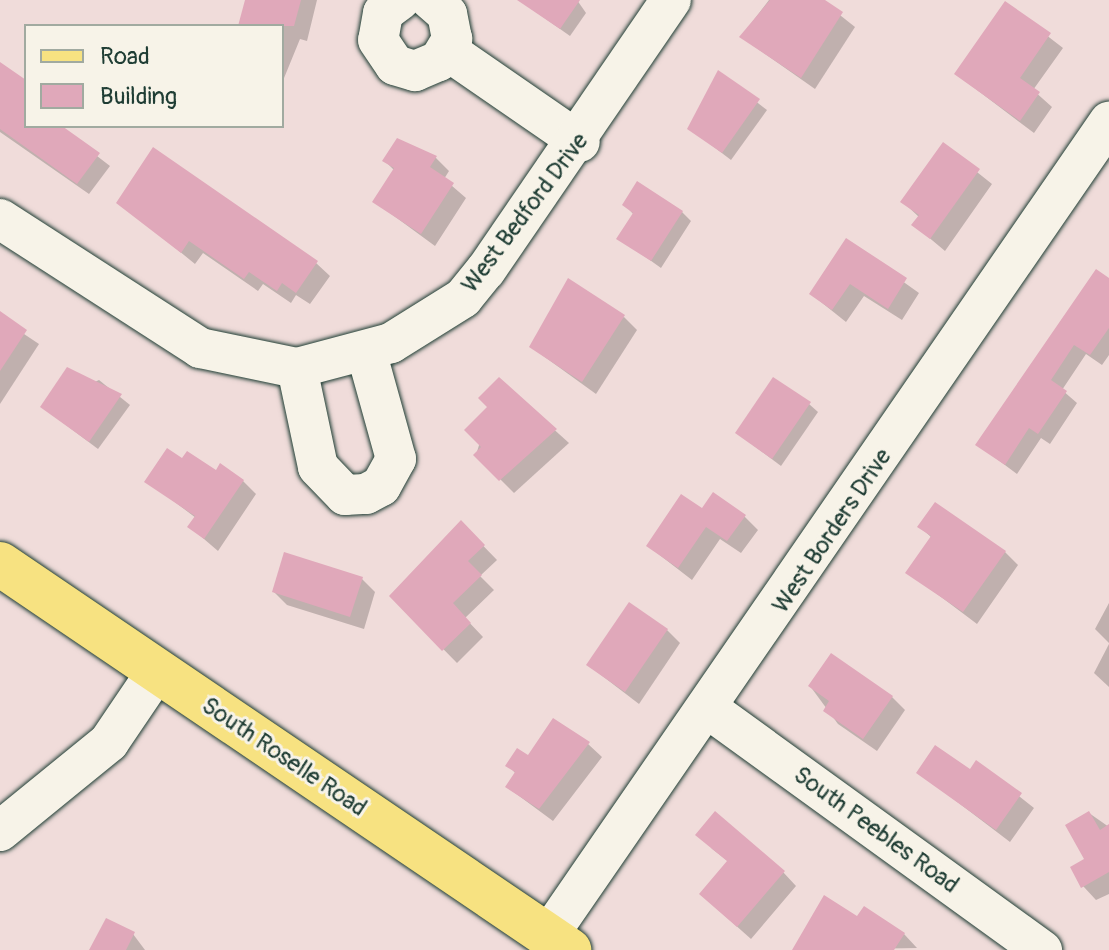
<!DOCTYPE html>
<style>
body{margin:0}
#map{position:relative;width:1109px;height:950px;overflow:hidden;background:#f0dcda;font-family:Pangolin,sans-serif}
div>[style]{position:absolute}
.shadow>*{inset:0;background:#0003}
.building>*{inset:0;background:#e0a8ba}
.roads{filter:drop-shadow(0 0 2px #1f3d34) drop-shadow(0 0 2px #1f3d34)}
.minor>*{height:40px;margin:-20px;padding:0 20px;transform-origin:20px;border-radius:20px;background:#f7f3e8}
.major>*{height:44px;margin:-22px;padding:0 22px;transform-origin:22px;border-radius:22px;background:#f7e281}
span{translate:-50% -50%;white-space:nowrap;text-align:center;line-height:1.15;-webkit-text-stroke:6px #f7f3e8;paint-order:stroke}
.street-label{font-size:24px;color:#1f3d34}
.legend{position:absolute;left:24px;top:24px;width:260px;height:104px;box-sizing:border-box;background:#f7f3e8;border:2px solid #a1aaa0;margin:0;padding:10px 14px;list-style:none;font-size:24px;color:#1f3d34}
.legend li{display:flex;align-items:center;gap:16px;height:40px}
.legend b{width:40px;border:2px solid #a1aaa0}
</style>
<div id="map">
<div class="shadow">
<i style="clip-path:polygon(247px 0,317px 0,307px 41px,300px 39px,282px 83px,282px 26px,240px 26px)"></i>
<i style="clip-path:polygon(519px 0,577px 0,586px 13px,570px 36px)"></i>
<i style="clip-path:polygon(769px 0,821px 0,855px 27px,815px 89px,741px 37px)"></i>
<i style="clip-path:polygon(1006px 4px,1063px 48px,1033px 90px,1052px 107px,1034px 133px,956px 74px)"></i>
<i style="clip-path:polygon(0 64px,26px 85px,26px 126px,58px 126px,110px 166px,89px 194px,0 132px)"></i>
<i style="clip-path:polygon(719px 73px,767px 110px,731px 160px,689px 128px)"></i>
<i style="clip-path:polygon(398px 141px,436px 158px,449px 171px,444px 179px,466px 198px,435px 246px,375px 202px,395px 171px,385px 161px)"></i>
<i style="clip-path:polygon(943px 145px,992px 184px,945px 251px,914px 225px,920px 218px,903px 202px)"></i>
<i style="clip-path:polygon(119px 202px,316px 263px,330px 276px,310px 304px,296px 295px,291px 303px,263px 284px,258px 291px,203px 253px,195px 264px)"></i>
<i style="clip-path:polygon(625px 205px,682px 212px,691px 221px,661px 268px,619px 238px,634px 215px)"></i>
<i style="clip-path:polygon(846px 241px,919px 293px,902px 320px,864px 296px,846px 322px,811px 294px)"></i>
<i style="clip-path:polygon(1109px 281px,1109px 355px,1102px 365px,1086px 354px,1062px 390px,1077px 403px,1050px 444px,1041px 438px,1017px 474px,978px 445px)"></i>
<i style="clip-path:polygon(624px 317px,637px 330px,596px 394px,531px 347px)"></i>
<i style="clip-path:polygon(0 318px,39px 344px,0 404px)"></i>
<i style="clip-path:polygon(99px 380px,130px 405px,98px 449px,42px 407px)"></i>
<i style="clip-path:polygon(499px 380px,569px 443px,514px 493px,476px 455px)"></i>
<i style="clip-path:polygon(809px 404px,818px 412px,781px 466px,737px 433px)"></i>
<i style="clip-path:polygon(182px 461px,243px 481px,256px 494px,218px 551px,190px 527px,196px 518px,147px 481px)"></i>
<i style="clip-path:polygon(703px 511px,744px 516px,758px 530px,741px 553px,720px 539px,692px 580px,648px 546px)"></i>
<i style="clip-path:polygon(461px 523px,497px 560px,480px 576px,494px 590px,465px 618px,483px 637px,457px 663px,391px 596px)"></i>
<i style="clip-path:polygon(920px 527px,1005px 552px,1018px 565px,977px 624px,908px 572px,932px 538px)"></i>
<i style="clip-path:polygon(362px 579px,375px 592px,364px 629px,287px 605px,274px 592px)"></i>
<i style="clip-path:polygon(1109px 603px,1109px 643px,1095px 629px)"></i>
<i style="clip-path:polygon(667px 630px,680px 643px,639px 704px,588px 665px)"></i>
<i style="clip-path:polygon(1109px 644px,1109px 687px,1094px 673px)"></i>
<i style="clip-path:polygon(810px 686px,892px 697px,905px 710px,877px 751px,838px 724px)"></i>
<i style="clip-path:polygon(588px 744px,602px 757px,553px 821px,507px 787px,516px 774px,508px 765px)"></i>
<i style="clip-path:polygon(977px 763px,1034px 808px,1010px 842px,918px 772px,971px 772px)"></i>
<i style="clip-path:polygon(1089px 813px,1109px 827px,1109px 894px,1096px 900px,1083px 886px)"></i>
<i style="clip-path:polygon(711px 848px,783px 872px,796px 886px,751px 939px,715px 907px,729px 862px)"></i>
<i style="clip-path:polygon(857px 919px,904px 934px,917px 948px,804px 950px)"></i>
<i style="clip-path:polygon(133px 934px,145px 950px,93px 950px)"></i>
</div>
<div class="building">
<i style="clip-path:polygon(245px 0,301px 0,294px 26px,238px 26px)"></i>
<i style="clip-path:polygon(517px 0,580px 0,560px 29px)"></i>
<i style="clip-path:polygon(770px 0,825px 0,843px 12px,801px 78px,739px 37px)"></i>
<i style="clip-path:polygon(1005px 1px,1051px 33px,1020px 78px,1040px 92px,1020px 121px,954px 74px)"></i>
<i style="clip-path:polygon(0 62px,26px 80px,26px 126px,62px 126px,100px 153px,77px 184px,0 129px)"></i>
<i style="clip-path:polygon(718px 70px,760px 99px,722px 153px,687px 129px)"></i>
<i style="clip-path:polygon(397px 138px,437px 156px,430px 167px,454px 183px,421px 234px,372px 202px,394px 168px,382px 161px)"></i>
<i style="clip-path:polygon(943px 142px,980px 169px,930px 239px,911px 225px,919px 215px,900px 202px)"></i>
<i style="clip-path:polygon(153px 147px,318px 261px,296px 293px,282px 283px,277px 291px,249px 272px,244px 279px,189px 241px,181px 253px,116px 203px)"></i>
<i style="clip-path:polygon(637px 181px,683px 211px,651px 261px,616px 239px,633px 213px,622px 205px)"></i>
<i style="clip-path:polygon(846px 238px,907px 278px,888px 309px,850px 284px,832px 310px,809px 294px)"></i>
<i style="clip-path:polygon(1096px 269px,1109px 278px,1109px 328px,1090px 355px,1074px 345px,1051px 380px,1067px 391px,1038px 434px,1029px 428px,1005px 465px,975px 445px)"></i>
<i style="clip-path:polygon(568px 278px,625px 315px,582px 382px,529px 347px)"></i>
<i style="clip-path:polygon(0 311px,27px 330px,0 371px)"></i>
<i style="clip-path:polygon(67px 367px,122px 394px,89px 442px,40px 407px)"></i>
<i style="clip-path:polygon(499px 377px,557px 429px,499px 481px,473px 455px,481px 447px,464px 430px,487px 407px,478px 398px)"></i>
<i style="clip-path:polygon(773px 377px,811px 402px,772px 459px,735px 433px)"></i>
<i style="clip-path:polygon(167px 448px,182px 458px,187px 451px,216px 470px,220px 463px,244px 480px,204px 539px,187px 527px,195px 516px,144px 482px)"></i>
<i style="clip-path:polygon(713px 492px,746px 515px,727px 541px,706px 527px,678px 568px,646px 546px,681px 494px,702px 508px)"></i>
<i style="clip-path:polygon(935px 502px,1006px 551px,963px 612px,905px 573px,931px 536px,917px 527px)"></i>
<i style="clip-path:polygon(461px 520px,485px 545px,468px 561px,482px 575px,453px 603px,471px 623px,442px 651px,389px 596px)"></i>
<i style="clip-path:polygon(284px 552px,363px 577px,350px 617px,272px 592px)"></i>
<i style="clip-path:polygon(629px 602px,668px 629px,625px 692px,586px 665px)"></i>
<i style="clip-path:polygon(831px 653px,893px 696px,863px 739px,823px 711px,829px 701px,808px 686px)"></i>
<i style="clip-path:polygon(553px 718px,590px 742px,539px 809px,505px 787px,515px 772px,505px 766px,517px 748px,528px 755px)"></i>
<i style="clip-path:polygon(935px 745px,970px 769px,976px 760px,1022px 793px,996px 830px,916px 773px)"></i>
<i style="clip-path:polygon(715px 811px,785px 871px,737px 927px,699px 894px,727px 861px,695px 835px)"></i>
<i style="clip-path:polygon(1089px 811px,1100px 830px,1109px 824px,1109px 872px,1081px 888px,1070px 867px,1084px 859px,1065px 825px)"></i>
<i style="clip-path:polygon(824px 895px,857px 916px,864px 906px,905px 933px,894px 950px,792px 950px)"></i>
<i style="clip-path:polygon(106px 918px,135px 932px,126px 950px,89px 950px)"></i>
</div>
<div class="roads">
<div class="minor">
<i style="left:400px;top:0;width:21px;rotate:143deg"></i>
<i style="left:383px;top:13px;width:27px;rotate:100deg"></i>
<i style="left:378px;top:40px;width:30px;rotate:56deg"></i>
<i style="left:395px;top:65px;width:21px;rotate:17deg"></i>
<i style="left:415px;top:71px;width:26px;rotate:-23deg"></i>
<i style="left:439px;top:61px;width:26px;rotate:-59deg"></i>
<i style="left:452px;top:39px;width:25px;rotate:-101deg"></i>
<i style="left:447px;top:14px;width:21px;rotate:-139deg"></i>
<i style="left:448px;top:51px;width:160px;rotate:34.6deg"></i>
<i style="left:0;top:219px;width:238px;rotate:32.8deg"></i>
<i style="left:200px;top:348px;width:99px;rotate:11.7deg"></i>
<i style="left:297px;top:368px;width:97px;rotate:-14.9deg"></i>
<i style="left:391px;top:343px;width:85px;rotate:-32deg"></i>
<i style="left:463px;top:298px;width:36px;rotate:-51deg"></i>
<i style="left:486px;top:270px;width:327px;rotate:-55.6deg"></i>
<i style="left:297px;top:368px;width:101px;rotate:78deg"></i>
<i style="left:318px;top:467px;width:39px;rotate:46deg"></i>
<i style="left:345px;top:495px;width:21px;rotate:-3deg"></i>
<i style="left:366px;top:494px;width:17px;rotate:-28deg"></i>
<i style="left:381px;top:486px;width:31px;rotate:-61deg"></i>
<i style="left:396px;top:459px;width:112px;rotate:-105.5deg"></i>
<i style="left:710px;top:710px;width:410px;rotate:35.9deg"></i>
<i style="left:0;top:831px;width:141px;rotate:-39.2deg"></i>
<i style="left:109px;top:742px;width:86px;rotate:-55.9deg"></i>
<i style="left:548px;top:936px;width:989px;rotate:-55.43deg"></i>
</div>
<div class="major">
<i style="left:0;top:564px;width:688px;rotate:34.15deg"></i>
</div>
</div>
<div class="street-label">
<span style="left:525px;top:213px;rotate:-53deg">West Bedford Drive</span>
<span style="left:832px;top:531px;rotate:-56deg">West Borders Drive</span>
<span style="left:284px;top:757px;rotate:34deg">South Roselle Road</span>
<span style="left:876px;top:830px;rotate:36deg">South Peebles Road</span>
</div>
<ul class="legend">
<li><b style="height:10px;background:#f7e281"></b>Road</li>
<li><b style="height:22px;background:#e0a8ba"></b>Building</li>
</ul>
</div>
